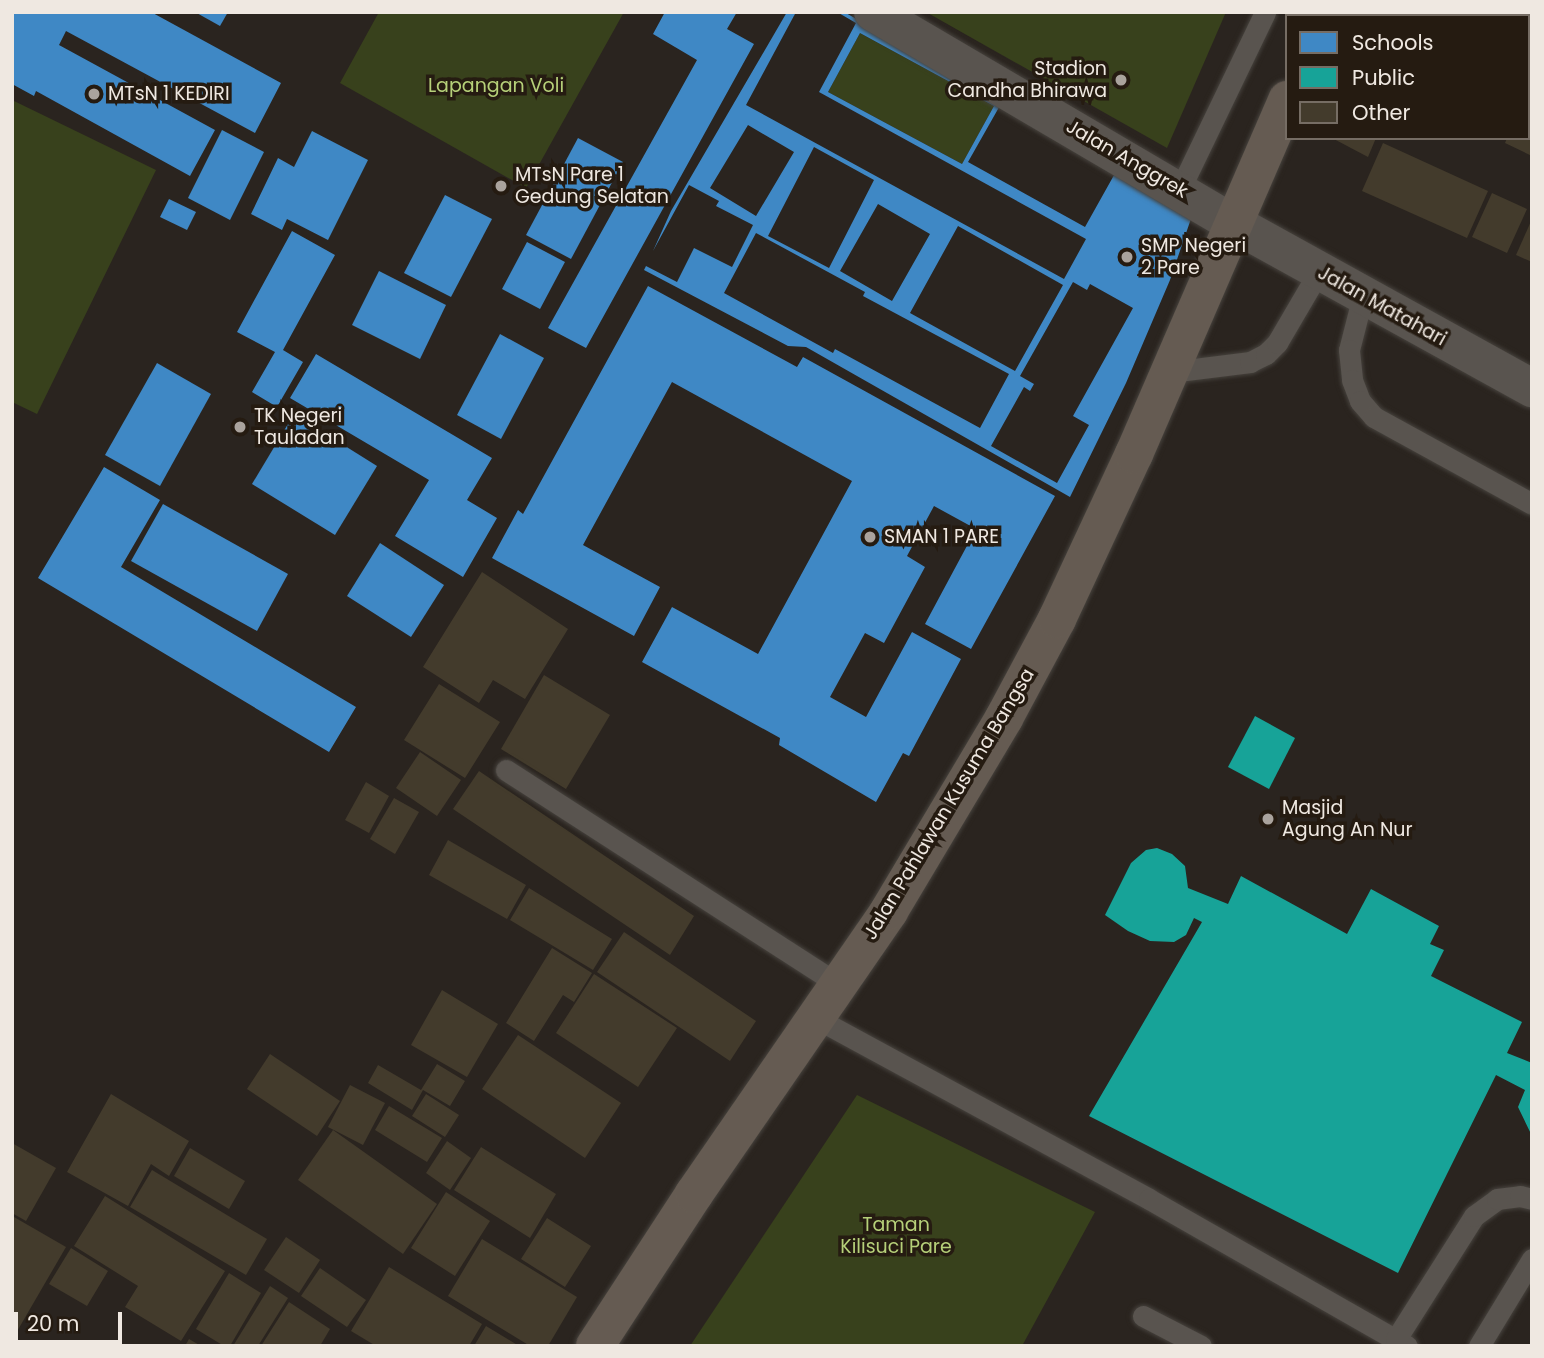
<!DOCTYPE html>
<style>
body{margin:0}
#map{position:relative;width:1544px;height:1358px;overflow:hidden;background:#2a241f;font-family:Poppins,sans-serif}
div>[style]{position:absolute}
.green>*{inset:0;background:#38411c}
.schools>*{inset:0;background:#3f88c5}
.public>*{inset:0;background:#17a398}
.building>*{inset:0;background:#433b2c}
.roads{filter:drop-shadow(0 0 2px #46423d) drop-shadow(0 0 2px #46423d)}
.service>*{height:21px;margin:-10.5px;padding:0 10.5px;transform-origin:10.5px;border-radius:10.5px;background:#59544f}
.tertiary>*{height:38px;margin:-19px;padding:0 19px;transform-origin:19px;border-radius:19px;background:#59544f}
.primary>*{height:38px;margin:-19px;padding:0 19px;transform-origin:19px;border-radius:19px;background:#655b52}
.dots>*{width:19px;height:19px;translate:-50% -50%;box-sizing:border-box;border:4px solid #251b11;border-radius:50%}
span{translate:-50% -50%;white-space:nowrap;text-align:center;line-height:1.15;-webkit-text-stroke:7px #251b11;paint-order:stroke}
.poi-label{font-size:19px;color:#efe8e1}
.right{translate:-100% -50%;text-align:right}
.left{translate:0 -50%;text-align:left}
.park-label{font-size:19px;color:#b6d079}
.street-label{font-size:19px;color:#efe8e1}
.frame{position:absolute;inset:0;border:14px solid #efe8e1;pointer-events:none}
.legend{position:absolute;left:1285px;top:14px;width:245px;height:126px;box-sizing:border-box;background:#251b11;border:2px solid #766d64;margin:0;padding:9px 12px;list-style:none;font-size:21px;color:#efe8e1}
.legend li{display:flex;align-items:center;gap:14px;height:35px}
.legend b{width:35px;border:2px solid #766d64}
.scale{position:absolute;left:14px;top:1312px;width:108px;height:32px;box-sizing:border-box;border:4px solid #efe8e1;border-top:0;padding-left:9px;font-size:21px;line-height:24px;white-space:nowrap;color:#efe8e1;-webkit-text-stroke:5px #251b11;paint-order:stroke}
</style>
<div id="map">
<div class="green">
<i style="clip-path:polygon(379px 12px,624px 12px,526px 188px,340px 83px)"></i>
<i style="clip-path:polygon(926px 12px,1226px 12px,1167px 148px)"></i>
<i style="clip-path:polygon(860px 33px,994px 106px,962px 164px,828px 92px)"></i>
<i style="clip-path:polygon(12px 100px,156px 170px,37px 414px,12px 402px)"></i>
<i style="clip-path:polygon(857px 1095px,1095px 1212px,1022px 1346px,690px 1346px)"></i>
</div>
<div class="schools">
<i style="clip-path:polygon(15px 12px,151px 12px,281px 83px,255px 133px,66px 31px,59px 45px,215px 130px,190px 176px,36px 91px,34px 96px,12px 84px,12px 18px)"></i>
<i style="clip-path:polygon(195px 12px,228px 12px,220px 26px)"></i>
<i style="clip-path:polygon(665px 12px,737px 12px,727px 29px,754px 44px,586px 348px,548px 328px,697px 60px,653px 34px)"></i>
<i style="clip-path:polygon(evenodd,787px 12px,796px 12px,746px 105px,1064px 279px,1086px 239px,819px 92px,856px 23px,837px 12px,844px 12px,1195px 207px,1170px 280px,1126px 383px,1070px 497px,806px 347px,788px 346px,644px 270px,646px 266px,677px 282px,694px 248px,732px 267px,753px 225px,716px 206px,719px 201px,689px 185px,653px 251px,671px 211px,787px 12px,860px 33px,994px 106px,962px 164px,828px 92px,860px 33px,787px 12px,1002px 102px,1118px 168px,1085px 227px,968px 162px,1002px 102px,787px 12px,748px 125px,794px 152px,756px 216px,710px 188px,748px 125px,787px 12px,814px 147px,874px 180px,829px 268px,768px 236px,814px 147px,787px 12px,878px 204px,930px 234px,892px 301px,840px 271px,878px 204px,787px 12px,958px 226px,1063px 285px,1015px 371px,910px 313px,958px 226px,787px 12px,756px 233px,865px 292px,863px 296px,1009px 374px,980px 428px,835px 349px,833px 353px,724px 293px,756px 233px,787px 12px,1073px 282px,1087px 290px,1090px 284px,1133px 308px,1073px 416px,1089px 425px,1057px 483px,991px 446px,1024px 387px,1030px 391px,1034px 384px,1020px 376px,1073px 282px)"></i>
<i style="clip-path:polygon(222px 130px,264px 152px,230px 220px,188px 198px)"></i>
<i style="clip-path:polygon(312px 131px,368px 160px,328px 240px,287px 219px,282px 230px,251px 214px,278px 158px,294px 167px)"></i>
<i style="clip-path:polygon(578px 138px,623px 162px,571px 259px,526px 235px)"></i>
<i style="clip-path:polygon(445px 195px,492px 219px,451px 297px,404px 273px)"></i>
<i style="clip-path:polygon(169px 199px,196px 212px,187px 230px,160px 217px)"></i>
<i style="clip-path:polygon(292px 231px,335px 255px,283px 350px,303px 362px,277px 407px,252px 392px,275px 352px,237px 332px)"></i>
<i style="clip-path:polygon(527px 242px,565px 262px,540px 309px,502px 289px)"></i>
<i style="clip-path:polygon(379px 271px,446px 305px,420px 359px,352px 325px)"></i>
<i style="clip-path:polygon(648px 286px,797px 367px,803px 357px,1055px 496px,971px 649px,925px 624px,976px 529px,934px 506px,907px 556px,925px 567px,884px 643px,865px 633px,830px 697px,866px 717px,912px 632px,961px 659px,909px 756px,903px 753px,876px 802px,779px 745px,780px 738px,642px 662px,672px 607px,758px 654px,852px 481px,672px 382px,583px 545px,660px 587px,634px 636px,492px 558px,518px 510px,523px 514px)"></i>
<i style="clip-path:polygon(500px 334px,544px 358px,501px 439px,457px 415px)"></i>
<i style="clip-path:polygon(316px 354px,492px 458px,467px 500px,497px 518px,463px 577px,395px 536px,429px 480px,290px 398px)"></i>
<i style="clip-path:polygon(157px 363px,211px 394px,160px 486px,105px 455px)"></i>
<i style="clip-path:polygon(294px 414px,377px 466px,335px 535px,252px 484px)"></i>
<i style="clip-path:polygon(104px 467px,160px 500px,121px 567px,356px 707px,329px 752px,38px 578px)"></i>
<i style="clip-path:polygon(163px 504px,288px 574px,257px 631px,131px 561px)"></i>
<i style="clip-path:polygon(380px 543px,444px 585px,411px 637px,347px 596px)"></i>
</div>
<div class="public">
<i style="clip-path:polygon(1255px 716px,1295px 738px,1269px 789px,1228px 767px)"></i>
<i style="clip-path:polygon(1157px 848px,1172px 854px,1185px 866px,1188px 888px,1228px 904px,1241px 876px,1347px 934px,1371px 889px,1439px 926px,1430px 944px,1444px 950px,1431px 976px,1522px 1022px,1507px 1053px,1532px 1063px,1532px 1136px,1518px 1107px,1525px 1090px,1496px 1075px,1398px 1273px,1089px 1116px,1202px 922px,1194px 918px,1186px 935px,1174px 942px,1150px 941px,1128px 931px,1105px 915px,1131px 863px,1146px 850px)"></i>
</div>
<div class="building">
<i style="clip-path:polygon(1504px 12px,1532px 12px,1532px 26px,1528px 24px,1528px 16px)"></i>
<i style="clip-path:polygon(1528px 29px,1532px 31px,1532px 81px,1528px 80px)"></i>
<i style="clip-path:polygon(1528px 96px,1532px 98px,1532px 156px,1505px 143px,1507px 138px,1528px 138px)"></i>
<i style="clip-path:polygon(1332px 138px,1376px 138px,1368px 157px)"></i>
<i style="clip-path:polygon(1383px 143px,1488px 191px,1467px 238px,1362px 191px)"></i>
<i style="clip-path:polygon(1492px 193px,1527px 209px,1507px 253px,1472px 237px)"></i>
<i style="clip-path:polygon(1532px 219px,1532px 262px,1516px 255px)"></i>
<i style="clip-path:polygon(482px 572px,568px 629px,525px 699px,493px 680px,479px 703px,423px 667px)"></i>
<i style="clip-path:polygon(544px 675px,610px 715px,566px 789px,501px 749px)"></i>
<i style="clip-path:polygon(439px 684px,500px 722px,465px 778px,404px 740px)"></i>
<i style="clip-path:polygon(420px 752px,461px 780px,437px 816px,396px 788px)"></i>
<i style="clip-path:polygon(479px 771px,694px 916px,670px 955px,453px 809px)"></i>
<i style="clip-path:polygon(366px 782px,389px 796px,369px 833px,345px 820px)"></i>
<i style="clip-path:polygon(394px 798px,419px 812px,395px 854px,370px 839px)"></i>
<i style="clip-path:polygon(448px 840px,526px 885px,507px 919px,429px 875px)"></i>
<i style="clip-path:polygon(529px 888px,612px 939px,593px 970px,510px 920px)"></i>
<i style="clip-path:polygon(624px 932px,756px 1021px,730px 1061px,597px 972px)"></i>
<i style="clip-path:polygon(552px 948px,592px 973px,574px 1002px,563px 995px,534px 1041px,506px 1023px)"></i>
<i style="clip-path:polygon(594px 974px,677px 1028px,638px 1087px,556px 1033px)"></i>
<i style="clip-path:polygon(442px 990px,498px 1024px,467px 1077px,411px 1045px)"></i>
<i style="clip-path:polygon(518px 1035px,621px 1103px,585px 1158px,482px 1089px)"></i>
<i style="clip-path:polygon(270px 1054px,340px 1101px,317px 1136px,247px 1089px)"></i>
<i style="clip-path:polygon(437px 1064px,465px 1081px,450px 1106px,423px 1090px,412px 1110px,368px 1083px,378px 1065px,421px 1090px)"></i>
<i style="clip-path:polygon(350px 1085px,385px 1103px,363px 1145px,328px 1127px)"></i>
<i style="clip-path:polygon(111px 1094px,189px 1141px,169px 1176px,151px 1164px,128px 1206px,67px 1172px)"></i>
<i style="clip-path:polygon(426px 1094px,459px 1115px,445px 1137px,412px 1116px)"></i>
<i style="clip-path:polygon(389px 1106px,442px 1138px,427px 1162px,375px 1130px)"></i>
<i style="clip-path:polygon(333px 1130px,437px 1204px,403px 1254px,298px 1180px)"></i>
<i style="clip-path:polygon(447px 1141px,471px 1158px,450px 1190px,426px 1173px)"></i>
<i style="clip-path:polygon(12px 1143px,56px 1168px,26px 1221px,12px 1213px)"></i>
<i style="clip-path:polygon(481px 1147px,556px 1194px,530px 1238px,454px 1190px)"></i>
<i style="clip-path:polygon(190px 1148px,245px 1181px,229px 1209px,174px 1176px)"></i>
<i style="clip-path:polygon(152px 1170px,267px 1239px,246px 1275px,130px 1207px)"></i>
<i style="clip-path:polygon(446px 1192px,490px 1221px,455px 1276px,411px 1248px)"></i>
<i style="clip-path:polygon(105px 1196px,225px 1271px,181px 1341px,125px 1307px,138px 1286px,74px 1246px)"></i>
<i style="clip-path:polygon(14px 1217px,66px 1247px,12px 1340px,12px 1221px)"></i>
<i style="clip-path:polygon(547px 1218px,591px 1246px,565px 1287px,521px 1259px)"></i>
<i style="clip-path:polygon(286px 1237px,320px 1260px,299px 1293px,264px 1270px)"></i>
<i style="clip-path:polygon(482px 1239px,577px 1297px,548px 1346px,530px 1346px,448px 1296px)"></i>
<i style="clip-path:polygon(71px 1248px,108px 1271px,87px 1306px,49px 1284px)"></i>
<i style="clip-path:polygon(389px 1267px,482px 1324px,469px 1346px,376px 1346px,351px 1331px)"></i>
<i style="clip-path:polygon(320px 1268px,366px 1300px,347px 1327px,301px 1296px)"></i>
<i style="clip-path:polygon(229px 1273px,261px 1293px,230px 1346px,224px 1346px,196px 1329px)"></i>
<i style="clip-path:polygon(270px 1286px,288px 1298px,258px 1346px,233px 1346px)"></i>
<i style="clip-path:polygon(289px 1302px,330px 1329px,320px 1346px,261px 1346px)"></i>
<i style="clip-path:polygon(486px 1326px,519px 1346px,474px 1346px)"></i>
<i style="clip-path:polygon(189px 1339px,201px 1346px,185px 1346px)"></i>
</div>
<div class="roads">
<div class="service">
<i style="left:1180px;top:189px;width:196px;rotate:-64.3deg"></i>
<i style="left:1363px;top:295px;width:57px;rotate:104.3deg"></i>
<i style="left:1349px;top:350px;width:30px;rotate:84deg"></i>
<i style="left:1352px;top:380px;width:22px;rotate:69deg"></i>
<i style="left:1360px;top:401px;width:21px;rotate:49deg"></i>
<i style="left:1374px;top:417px;width:180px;rotate:28.8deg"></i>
<i style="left:1170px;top:372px;width:81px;rotate:-7.1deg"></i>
<i style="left:1250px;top:362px;width:18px;rotate:-27deg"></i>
<i style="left:1266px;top:354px;width:16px;rotate:-45deg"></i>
<i style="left:1277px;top:343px;width:83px;rotate:-59.7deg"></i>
<i style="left:506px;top:770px;width:394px;rotate:32.8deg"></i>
<i style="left:814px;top:1017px;width:381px;rotate:28.5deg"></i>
<i style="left:1149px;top:1199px;width:297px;rotate:29.7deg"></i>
<i style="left:1143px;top:1316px;width:65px;rotate:27.3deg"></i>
<i style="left:1396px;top:1339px;width:146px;rotate:-57.6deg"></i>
<i style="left:1474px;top:1216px;width:29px;rotate:-36deg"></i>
<i style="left:1497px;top:1199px;width:23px;rotate:-7deg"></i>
<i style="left:1520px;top:1196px;width:12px;rotate:14deg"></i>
<i style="left:1479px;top:1346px;width:102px;rotate:-58.7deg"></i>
</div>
<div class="tertiary">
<i style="left:873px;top:12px;width:417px;rotate:30.4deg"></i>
<i style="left:1233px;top:223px;width:342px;rotate:28.9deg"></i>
</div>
<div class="primary">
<i style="left:1321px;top:16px;width:4px;rotate:-63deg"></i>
<i style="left:595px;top:1346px;width:181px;rotate:-56.9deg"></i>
<i style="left:694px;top:1194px;width:344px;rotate:-55.4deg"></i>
<i style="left:889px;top:911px;width:225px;rotate:-59.2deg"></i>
<i style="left:1004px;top:718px;width:112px;rotate:-61.8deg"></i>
<i style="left:1057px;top:619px;width:182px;rotate:-65deg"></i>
<i style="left:1134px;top:454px;width:386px;rotate:-66.6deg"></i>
</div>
</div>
<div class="dots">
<i style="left:1121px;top:80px;background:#aaa39d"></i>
<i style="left:94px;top:94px;background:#aaa39d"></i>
<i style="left:501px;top:186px;background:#aaa39d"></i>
<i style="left:1127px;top:257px;background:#aaa39d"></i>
<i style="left:240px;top:427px;background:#aaa39d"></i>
<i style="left:870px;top:537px;background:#aaa39d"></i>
<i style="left:1268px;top:819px;background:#aaa39d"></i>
</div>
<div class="poi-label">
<span class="right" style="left:1107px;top:80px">Stadion<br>Candha Bhirawa</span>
<span class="left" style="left:108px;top:94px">MTsN 1 KEDIRI</span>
<span class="left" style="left:515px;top:186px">MTsN Pare 1<br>Gedung Selatan</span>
<span class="left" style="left:1141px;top:257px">SMP Negeri<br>2 Pare</span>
<span class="left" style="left:254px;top:427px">TK Negeri<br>Tauladan</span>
<span class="left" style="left:884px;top:537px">SMAN 1 PARE</span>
<span class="left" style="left:1282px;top:819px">Masjid<br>Agung An Nur</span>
</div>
<div class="park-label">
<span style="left:496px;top:86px">Lapangan Voli</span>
<span style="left:896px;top:1236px">Taman<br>Kilisuci Pare</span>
</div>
<div class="street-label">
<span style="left:1127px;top:159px;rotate:30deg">Jalan Anggrek</span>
<span style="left:1382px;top:306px;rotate:29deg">Jalan Matahari</span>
<span style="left:949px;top:804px;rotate:-59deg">Jalan Pahlawan Kusuma Bangsa</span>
</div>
<div class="frame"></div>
<ul class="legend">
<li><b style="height:19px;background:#3f88c5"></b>Schools</li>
<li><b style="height:19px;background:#17a398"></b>Public</li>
<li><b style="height:19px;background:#433b2c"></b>Other</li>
</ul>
<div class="scale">20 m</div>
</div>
